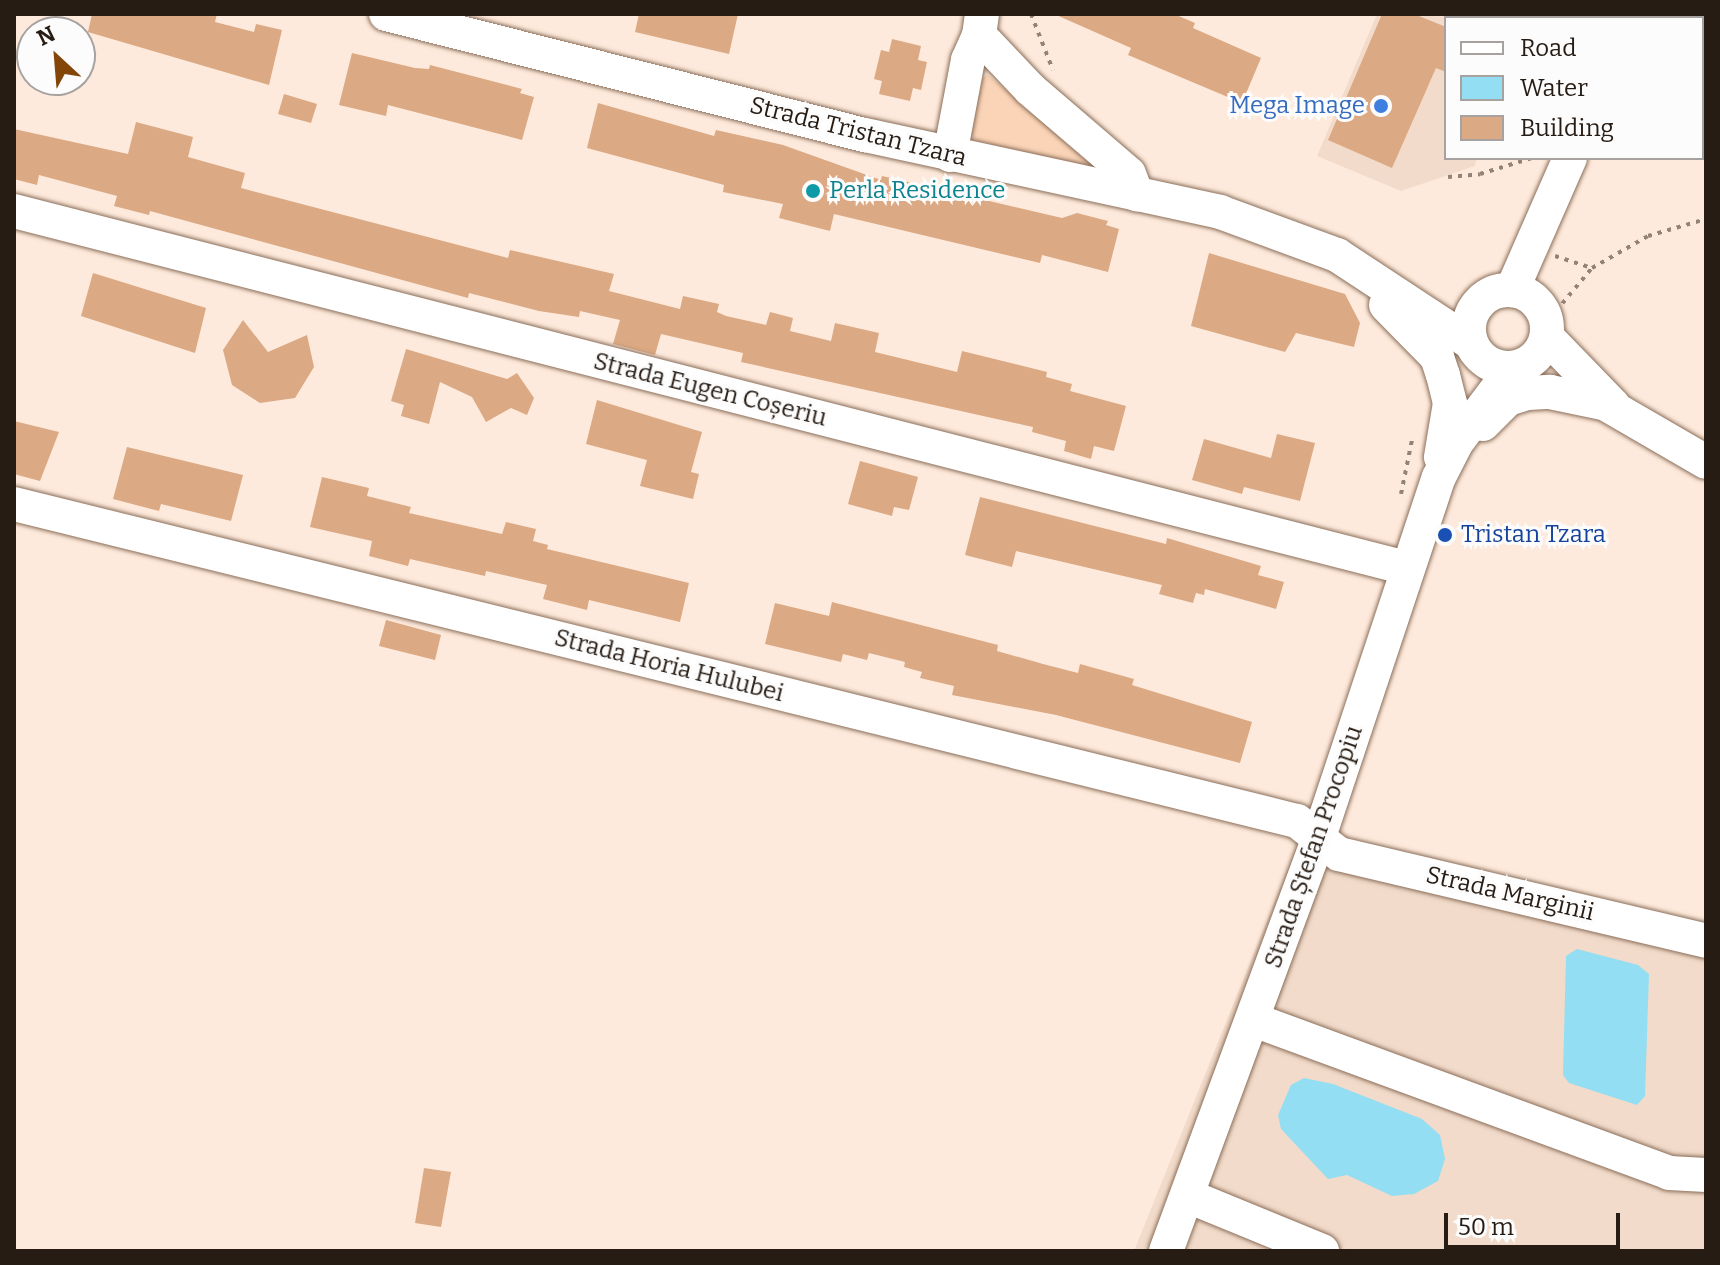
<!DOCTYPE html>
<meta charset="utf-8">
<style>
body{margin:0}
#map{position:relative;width:1720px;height:1265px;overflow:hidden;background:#feeadc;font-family:Bitter,serif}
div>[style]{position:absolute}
.built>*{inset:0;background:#f2dbca}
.green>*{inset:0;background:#fbd4b7}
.water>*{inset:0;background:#93def2}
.building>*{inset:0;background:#dba983}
.path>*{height:4px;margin-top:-2px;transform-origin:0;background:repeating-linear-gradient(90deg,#928378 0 4px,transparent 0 10px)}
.roads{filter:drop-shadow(0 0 2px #8a6e59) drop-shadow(0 0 2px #8a6e59)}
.minor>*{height:34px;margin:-17px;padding:0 17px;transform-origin:17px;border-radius:17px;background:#fff}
.minor>.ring{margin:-17px;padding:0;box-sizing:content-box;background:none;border:34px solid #fff;border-radius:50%}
.dots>*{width:22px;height:22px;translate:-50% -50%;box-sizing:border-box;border:4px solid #fcfcfc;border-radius:50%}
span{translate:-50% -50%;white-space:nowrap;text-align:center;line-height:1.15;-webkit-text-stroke:6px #fcfcfc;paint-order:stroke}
.shop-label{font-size:24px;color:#366cbe}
.right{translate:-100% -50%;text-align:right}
.street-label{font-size:24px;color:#271c14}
.culture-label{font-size:24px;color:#0d838f}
.left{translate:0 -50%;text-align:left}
.transit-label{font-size:24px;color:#164399}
.frame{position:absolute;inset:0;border:16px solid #271c14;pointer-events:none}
.legend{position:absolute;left:1444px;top:16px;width:260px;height:144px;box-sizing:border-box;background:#fcfcfc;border:2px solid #a7a29f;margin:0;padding:10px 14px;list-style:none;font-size:24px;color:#271c14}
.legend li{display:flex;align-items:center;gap:16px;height:40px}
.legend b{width:40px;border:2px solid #a7a29f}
.north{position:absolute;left:16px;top:16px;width:80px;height:80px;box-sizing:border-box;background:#fcfcfc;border:2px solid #a7a29f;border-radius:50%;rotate:334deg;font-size:22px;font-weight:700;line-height:32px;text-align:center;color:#271c14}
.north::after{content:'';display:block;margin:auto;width:28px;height:36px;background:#844608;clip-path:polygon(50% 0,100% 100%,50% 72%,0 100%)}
.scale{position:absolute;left:1444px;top:1213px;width:176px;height:36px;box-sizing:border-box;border:4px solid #271c14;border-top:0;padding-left:10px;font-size:24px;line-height:28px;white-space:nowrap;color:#271c14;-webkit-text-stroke:6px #fcfcfc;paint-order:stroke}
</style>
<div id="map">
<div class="built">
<i style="clip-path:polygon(1377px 14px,1487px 18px,1446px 18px,1446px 158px,1477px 158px,1475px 166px,1401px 191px,1317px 156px)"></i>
<i style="clip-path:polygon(1297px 846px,1706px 955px,1706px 1251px,1134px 1251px)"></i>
</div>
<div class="green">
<i style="clip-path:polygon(988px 75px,1090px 158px,1091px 166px,1082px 169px,975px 143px,971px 133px,979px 80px)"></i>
</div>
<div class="water">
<i style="clip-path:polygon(1577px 949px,1638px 965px,1649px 974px,1645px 1096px,1637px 1105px,1569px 1083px,1563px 1075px,1566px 956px)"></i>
<i style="clip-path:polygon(1304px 1078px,1333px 1084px,1422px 1119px,1440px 1135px,1445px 1159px,1438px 1181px,1414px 1194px,1392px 1196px,1347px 1175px,1328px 1179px,1281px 1129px,1278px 1115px,1291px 1085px)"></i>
</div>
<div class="building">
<i style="clip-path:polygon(92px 14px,217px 14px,215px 22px,254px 32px,256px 24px,282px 30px,269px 85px,88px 32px)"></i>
<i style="clip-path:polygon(639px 14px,738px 14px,729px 54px,635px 32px)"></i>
<i style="clip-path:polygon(1054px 14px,1174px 14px,1195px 23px,1193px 28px,1261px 58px,1242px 103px,1128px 55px,1131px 48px)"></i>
<i style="clip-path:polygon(1382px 14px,1414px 14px,1446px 27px,1446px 72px,1436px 68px,1392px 168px,1328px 140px)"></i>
<i style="clip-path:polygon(892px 39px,921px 46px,918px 60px,927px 62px,921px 90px,913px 88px,910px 101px,879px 94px,882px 81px,874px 79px,881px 50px,889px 52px)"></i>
<i style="clip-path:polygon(352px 53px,415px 68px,429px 69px,430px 65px,522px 89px,520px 93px,534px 97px,522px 140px,388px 105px,386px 116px,339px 105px)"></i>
<i style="clip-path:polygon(284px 94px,317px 104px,311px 123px,278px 114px)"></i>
<i style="clip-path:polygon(598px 103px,714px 136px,716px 130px,783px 145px,881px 180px,882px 176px,1062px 218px,1077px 213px,1108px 221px,1106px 225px,1119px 229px,1108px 272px,1042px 255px,1040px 263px,834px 214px,830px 231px,779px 218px,783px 204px,723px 192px,724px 185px,587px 148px)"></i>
<i style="clip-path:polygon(136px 122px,193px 137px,188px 157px,245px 173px,241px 188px,508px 258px,510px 250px,614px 274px,609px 291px,680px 309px,683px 296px,719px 304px,717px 312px,726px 316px,766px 325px,770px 312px,793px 318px,790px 331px,831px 341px,835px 323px,879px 333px,875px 352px,957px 372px,962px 351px,1047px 372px,1046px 377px,1072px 384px,1070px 391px,1126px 406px,1114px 451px,1094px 446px,1091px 459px,1064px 451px,1066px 441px,1032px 432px,1033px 427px,741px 362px,743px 353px,661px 334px,655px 355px,613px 344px,620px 320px,580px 311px,579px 317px,539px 311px,469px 293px,468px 298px,150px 211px,149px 215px,114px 206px,117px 196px,39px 175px,37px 185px,14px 179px,14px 129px,128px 154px)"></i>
<i style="clip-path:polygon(1209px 253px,1345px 294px,1360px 323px,1354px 347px,1296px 333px,1285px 352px,1191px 326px)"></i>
<i style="clip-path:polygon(93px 273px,206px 308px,195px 353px,81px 316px)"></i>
<i style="clip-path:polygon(243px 320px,268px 352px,307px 335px,314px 367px,295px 398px,260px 403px,232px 385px,223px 350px)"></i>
<i style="clip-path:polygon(406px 349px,507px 379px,517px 373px,534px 398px,527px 415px,511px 408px,486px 422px,472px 397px,440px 382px,429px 424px,401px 416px,404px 405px,391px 401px)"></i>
<i style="clip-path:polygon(597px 400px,702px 432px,691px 472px,699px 474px,693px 499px,640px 486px,647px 460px,586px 444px)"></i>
<i style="clip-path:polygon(14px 421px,59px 432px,40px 481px,14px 474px)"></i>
<i style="clip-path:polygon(1277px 434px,1315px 443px,1300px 501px,1244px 487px,1242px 494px,1192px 480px,1204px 439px,1271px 458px)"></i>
<i style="clip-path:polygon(127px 447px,243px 475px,231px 521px,161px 504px,159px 511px,113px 499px)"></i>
<i style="clip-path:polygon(860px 461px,918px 477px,909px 510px,894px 507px,892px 516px,848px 504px)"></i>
<i style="clip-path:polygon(322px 477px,369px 488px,367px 496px,411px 507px,409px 513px,502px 534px,506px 522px,536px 529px,533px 541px,548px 545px,547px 549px,689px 583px,680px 622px,589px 600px,587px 610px,543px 599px,547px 585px,486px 571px,485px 576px,410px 559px,408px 566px,369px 556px,372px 541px,310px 527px)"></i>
<i style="clip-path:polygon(980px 497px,1166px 544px,1167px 538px,1261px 566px,1258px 575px,1284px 582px,1276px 609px,1205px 589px,1204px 595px,1196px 593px,1193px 603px,1159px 594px,1162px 585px,1016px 551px,1012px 567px,965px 555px)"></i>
<i style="clip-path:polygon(832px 602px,998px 645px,997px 651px,1043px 664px,1078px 673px,1080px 664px,1134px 679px,1132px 685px,1252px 722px,1240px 763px,1056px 715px,952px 695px,954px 686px,920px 678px,922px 672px,904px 667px,905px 662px,869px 653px,867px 660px,843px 654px,841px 662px,765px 644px,775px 603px,829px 616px)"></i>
<i style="clip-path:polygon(386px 620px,441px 635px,435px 660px,379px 646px)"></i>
<i style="clip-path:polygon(424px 1168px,451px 1172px,441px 1227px,415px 1223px)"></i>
</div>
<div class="path">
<i style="left:1031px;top:14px;width:60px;rotate:68.6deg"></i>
<i style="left:1448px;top:177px;width:32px;rotate:-5deg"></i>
<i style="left:1480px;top:174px;width:54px;rotate:-17.1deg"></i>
<i style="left:1555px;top:256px;width:39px;rotate:18deg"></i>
<i style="left:1556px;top:311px;width:56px;rotate:-50.1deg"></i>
<i style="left:1592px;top:268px;width:64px;rotate:-29.7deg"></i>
<i style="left:1648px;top:236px;width:60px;rotate:-16.3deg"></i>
<i style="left:1401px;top:494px;width:55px;rotate:-78.5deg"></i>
</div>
<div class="roads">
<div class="minor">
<i style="left:386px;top:14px;width:494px;rotate:14.2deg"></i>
<i style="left:865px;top:135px;width:363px;rotate:12.2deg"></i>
<i style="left:1220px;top:212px;width:125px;rotate:20.2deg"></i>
<i style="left:1337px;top:255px;width:160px;rotate:33.3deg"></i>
<i style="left:982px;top:14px;width:21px;rotate:98deg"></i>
<i style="left:979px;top:35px;width:74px;rotate:46.6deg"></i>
<i style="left:1030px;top:89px;width:130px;rotate:40.6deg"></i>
<i style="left:1129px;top:174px;width:22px;rotate:69deg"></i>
<i style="left:1630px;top:18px;width:4px;rotate:-63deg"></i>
<i style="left:950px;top:155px;width:97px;rotate:-79.3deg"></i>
<i style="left:968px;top:60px;width:27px;rotate:-66deg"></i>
<i style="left:14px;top:211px;width:1437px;rotate:14.38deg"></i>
<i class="ring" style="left:1469px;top:290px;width:44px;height:44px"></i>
<i style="left:1512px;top:290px;width:144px;rotate:-66.3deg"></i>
<i style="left:1386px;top:305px;width:73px;rotate:45.6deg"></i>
<i style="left:1437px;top:357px;width:19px;rotate:72deg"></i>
<i style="left:1443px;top:375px;width:29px;rotate:76deg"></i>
<i style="left:1450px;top:403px;width:55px;rotate:99.5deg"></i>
<i style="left:1547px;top:337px;width:95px;rotate:45.9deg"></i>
<i style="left:1594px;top:397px;width:129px;rotate:30.1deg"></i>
<i style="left:1483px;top:424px;width:35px;rotate:-45deg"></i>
<i style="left:1508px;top:399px;width:21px;rotate:-17deg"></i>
<i style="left:1528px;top:393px;width:22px;rotate:-3deg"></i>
<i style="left:1550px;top:392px;width:64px;rotate:11.7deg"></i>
<i style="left:14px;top:504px;width:1322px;rotate:13.88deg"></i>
<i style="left:1297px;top:821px;width:53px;rotate:38.2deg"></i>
<i style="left:1339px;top:854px;width:377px;rotate:13.3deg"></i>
<i style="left:1254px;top:1020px;width:442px;rotate:20.2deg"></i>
<i style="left:1669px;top:1173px;width:37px;rotate:3deg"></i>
<i style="left:1188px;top:1196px;width:145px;rotate:22.3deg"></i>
<i style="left:1166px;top:1251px;width:441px;rotate:-69.7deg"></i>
<i style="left:1319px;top:837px;width:379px;rotate:-71.6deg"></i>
<i style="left:1439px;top:477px;width:39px;rotate:-63deg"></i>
<i style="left:1457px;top:442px;width:91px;rotate:-53deg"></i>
</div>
</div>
<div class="dots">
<i style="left:1381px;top:106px;background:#3f7fe0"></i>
<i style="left:813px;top:191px;background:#0f9aa8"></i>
<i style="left:1445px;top:535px;background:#1a4fb4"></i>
</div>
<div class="shop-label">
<span class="right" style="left:1365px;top:106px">Mega Image</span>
</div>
<div class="street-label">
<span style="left:858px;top:132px;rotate:14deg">Strada Tristan Tzara</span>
<span style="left:710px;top:390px;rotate:14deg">Strada Eugen Coșeriu</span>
<span style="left:669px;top:666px;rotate:14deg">Strada Horia Hulubei</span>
<span style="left:1314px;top:847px;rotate:-71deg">Strada Ștefan Procopiu</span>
<span style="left:1510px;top:894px;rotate:13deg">Strada Marginii</span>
</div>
<div class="culture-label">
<span class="left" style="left:829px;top:191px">Perla Residence</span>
</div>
<div class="transit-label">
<span class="left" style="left:1461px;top:535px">Tristan Tzara</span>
</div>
<div class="frame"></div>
<ul class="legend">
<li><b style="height:10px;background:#fff"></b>Road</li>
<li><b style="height:22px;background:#93def2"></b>Water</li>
<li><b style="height:22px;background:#dba983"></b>Building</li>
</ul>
<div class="north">N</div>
<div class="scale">50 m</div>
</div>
